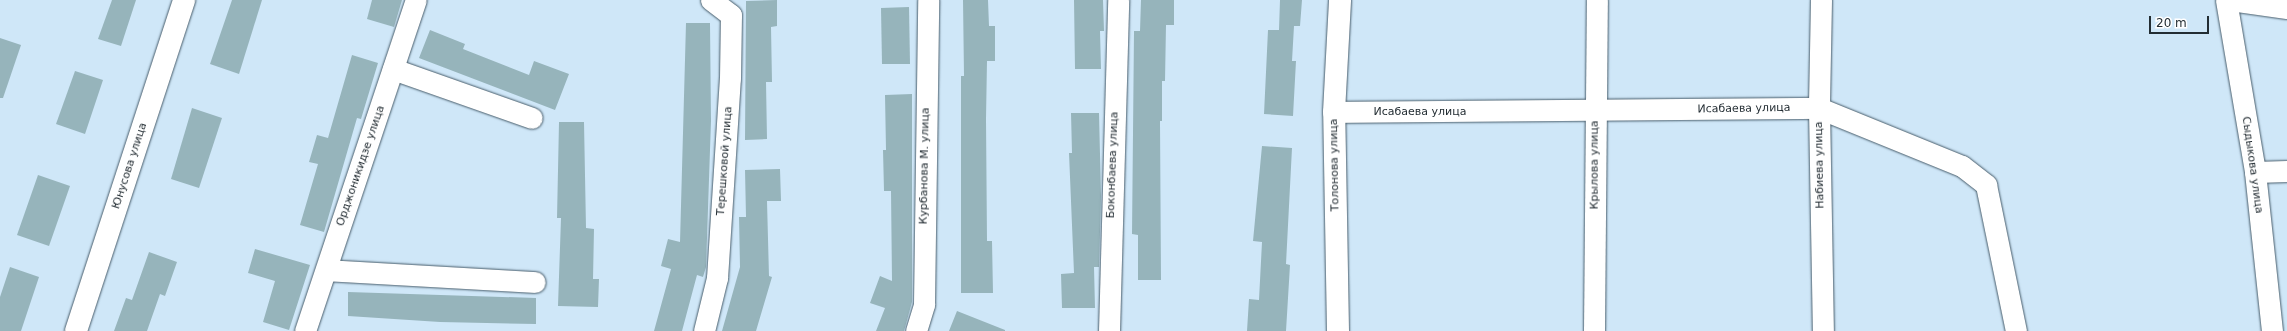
<!DOCTYPE html>
<meta charset="utf-8">
<style>
body{margin:0}
#map{position:relative;width:2287px;height:331px;overflow:hidden;background:#cfe7f8;font-family:"DejaVu Sans",sans-serif}
div>[style]{position:absolute}
.building>*{inset:0;background:#96b4bb}
.roads{filter:drop-shadow(0 0 1px #485d6b) drop-shadow(0 0 1px #485d6b)}
.street>*{height:21px;margin:-10.5px;padding:0 10.5px;transform-origin:10.5px;border-radius:10.5px;background:#fff}
.secondary>*{height:22px;margin:-11px;padding:0 11px;transform-origin:11px;border-radius:11px;background:#fff}
span{translate:-50% -50%;white-space:nowrap;text-align:center;line-height:1.15;-webkit-text-stroke:3px #fff;paint-order:stroke}
.street-label{font-size:11px;color:#232d33}
.scale{position:absolute;left:2149px;top:16px;width:60px;height:18px;box-sizing:border-box;border:2px solid #232d33;border-top:0;padding-left:5px;font-size:12px;line-height:14px;white-space:nowrap;color:#232d33;-webkit-text-stroke:3px #fff;paint-order:stroke}
</style>
<div id="map">
<div class="building">
<i style="clip-path:polygon(112px 0,136px 0,121px 46px,98px 39px)"></i>
<i style="clip-path:polygon(232px 0,262px 0,239px 74px,210px 64px)"></i>
<i style="clip-path:polygon(372px 0,402px 0,394px 27px,367px 19px)"></i>
<i style="clip-path:polygon(777px 0,777px 26px,771px 27px,772px 82px,766px 82px,767px 139px,745px 140px,746px 1px)"></i>
<i style="clip-path:polygon(963px 0,988px 0,989px 26px,995px 26px,995px 61px,987px 61px,986px 119px,987px 241px,992px 241px,993px 293px,961px 293px,961px 76px,964px 76px)"></i>
<i style="clip-path:polygon(1074px 0,1103px 0,1104px 31px,1100px 31px,1101px 69px,1075px 69px)"></i>
<i style="clip-path:polygon(1141px 0,1174px 0,1174px 25px,1166px 25px,1165px 81px,1162px 81px,1162px 121px,1160px 121px,1161px 280px,1138px 280px,1138px 235px,1132px 234px,1134px 31px,1140px 31px)"></i>
<i style="clip-path:polygon(1280px 0,1302px 0,1300px 26px,1294px 26px,1292px 61px,1296px 61px,1293px 116px,1264px 114px,1268px 30px,1279px 30px)"></i>
<i style="clip-path:polygon(909px 7px,910px 64px,882px 64px,881px 8px)"></i>
<i style="clip-path:polygon(686px 23px,710px 23px,711px 121px,706px 267px,703px 277px,697px 275px,682px 331px,654px 331px,671px 269px,661px 266px,668px 239px,680px 242px)"></i>
<i style="clip-path:polygon(430px 30px,465px 44px,463px 49px,529px 75px,534px 61px,569px 74px,555px 110px,419px 58px)"></i>
<i style="clip-path:polygon(0 38px,21px 45px,3px 98px,0 98px)"></i>
<i style="clip-path:polygon(352px 55px,378px 63px,361px 119px,357px 118px,324px 232px,300px 225px,318px 164px,309px 162px,317px 135px,328px 138px)"></i>
<i style="clip-path:polygon(75px 71px,103px 80px,85px 134px,56px 124px)"></i>
<i style="clip-path:polygon(912px 94px,912px 302px,904px 331px,876px 331px,885px 308px,870px 303px,880px 276px,892px 281px,891px 191px,884px 191px,883px 150px,886px 150px,885px 95px)"></i>
<i style="clip-path:polygon(192px 108px,222px 118px,199px 188px,171px 179px)"></i>
<i style="clip-path:polygon(1071px 113px,1099px 113px,1101px 196px,1099px 267px,1094px 267px,1095px 308px,1062px 308px,1061px 274px,1074px 273px,1069px 153px,1072px 153px)"></i>
<i style="clip-path:polygon(559px 122px,584px 122px,586px 228px,594px 229px,593px 279px,599px 279px,598px 307px,558px 306px,561px 218px,557px 218px)"></i>
<i style="clip-path:polygon(1262px 146px,1292px 148px,1286px 264px,1290px 265px,1286px 331px,1247px 331px,1249px 299px,1259px 300px,1262px 242px,1253px 241px)"></i>
<i style="clip-path:polygon(780px 169px,781px 201px,767px 201px,769px 276px,772px 277px,756px 331px,722px 331px,740px 267px,739px 217px,746px 217px,745px 170px)"></i>
<i style="clip-path:polygon(38px 175px,70px 186px,49px 246px,17px 235px)"></i>
<i style="clip-path:polygon(255px 249px,310px 265px,289px 330px,263px 322px,275px 281px,248px 273px)"></i>
<i style="clip-path:polygon(149px 252px,177px 262px,165px 296px,160px 294px,147px 331px,114px 331px,126px 298px,132px 300px)"></i>
<i style="clip-path:polygon(10px 267px,39px 277px,21px 331px,0 331px,0 297px)"></i>
<i style="clip-path:polygon(348px 292px,536px 298px,536px 324px,440px 322px,348px 316px)"></i>
<i style="clip-path:polygon(957px 311px,1005px 330px,1005px 331px,949px 331px)"></i>
</div>
<div class="roads">
<div class="street">
<i style="left:1821px;top:0;width:108px;rotate:91.1deg"></i>
<i style="left:1819px;top:108px;width:223px;rotate:89deg"></i>
<i style="left:2226px;top:0;width:174px;rotate:80.4deg"></i>
<i style="left:2255px;top:172px;width:160px;rotate:83.9deg"></i>
<i style="left:393px;top:69px;width:147px;rotate:19.4deg"></i>
<i style="left:1334px;top:112px;width:485px;rotate:-0.5deg"></i>
<i style="left:1819px;top:108px;width:154px;rotate:22.1deg"></i>
<i style="left:1962px;top:166px;width:31px;rotate:38deg"></i>
<i style="left:1986px;top:185px;width:149px;rotate:78.4deg"></i>
<i style="left:2255px;top:172px;width:32px;rotate:-2deg"></i>
<i style="left:326px;top:270px;width:209px;rotate:3.3deg"></i>
<i style="left:305px;top:331px;width:349px;rotate:-71.5deg"></i>
<i style="left:704px;top:331px;width:55px;rotate:-76.2deg"></i>
<i style="left:717px;top:278px;width:200px;rotate:-86.3deg"></i>
<i style="left:730px;top:78px;width:63px;rotate:-89.1deg"></i>
<i style="left:731px;top:15px;width:25px;rotate:-143deg"></i>
<i style="left:916px;top:331px;width:28px;rotate:-73deg"></i>
<i style="left:924px;top:304px;width:304px;rotate:-89.2deg"></i>
<i style="left:1109px;top:331px;width:331px;rotate:-88.4deg"></i>
<i style="left:1594px;top:331px;width:331px;rotate:-89.5deg"></i>
</div>
<div class="secondary">
<i style="left:2231px;top:0;width:57px;rotate:8.1deg"></i>
<i style="left:76px;top:331px;width:348px;rotate:-71.9deg"></i>
<i style="left:1338px;top:331px;width:219px;rotate:-91deg"></i>
<i style="left:1334px;top:112px;width:112px;rotate:-86.9deg"></i>
</div>
</div>
<div class="street-label">
<span style="left:1744px;top:109px;rotate:-1deg">Исабаева улица</span>
<span style="left:1420px;top:112px">Исабаева улица</span>
<span style="left:725px;top:161px;rotate:-86deg">Терешковой улица</span>
<span style="left:1113px;top:165px;rotate:-88deg">Боконбаева улица</span>
<span style="left:1335px;top:165px;rotate:-91deg">Толонова улица</span>
<span style="left:1595px;top:165px;rotate:-90deg">Крылова улица</span>
<span style="left:1820px;top:165px;rotate:-91deg">Набиева улица</span>
<span style="left:2252px;top:165px;rotate:82deg">Сыдыкова улица</span>
<span style="left:130px;top:166px;rotate:-72deg">Юнусова улица</span>
<span style="left:361px;top:166px;rotate:-71deg">Орджоникидзе улица</span>
<span style="left:925px;top:166px;rotate:-89deg">Курбанова М. улица</span>
</div>
<div class="scale">20 m</div>
</div>
